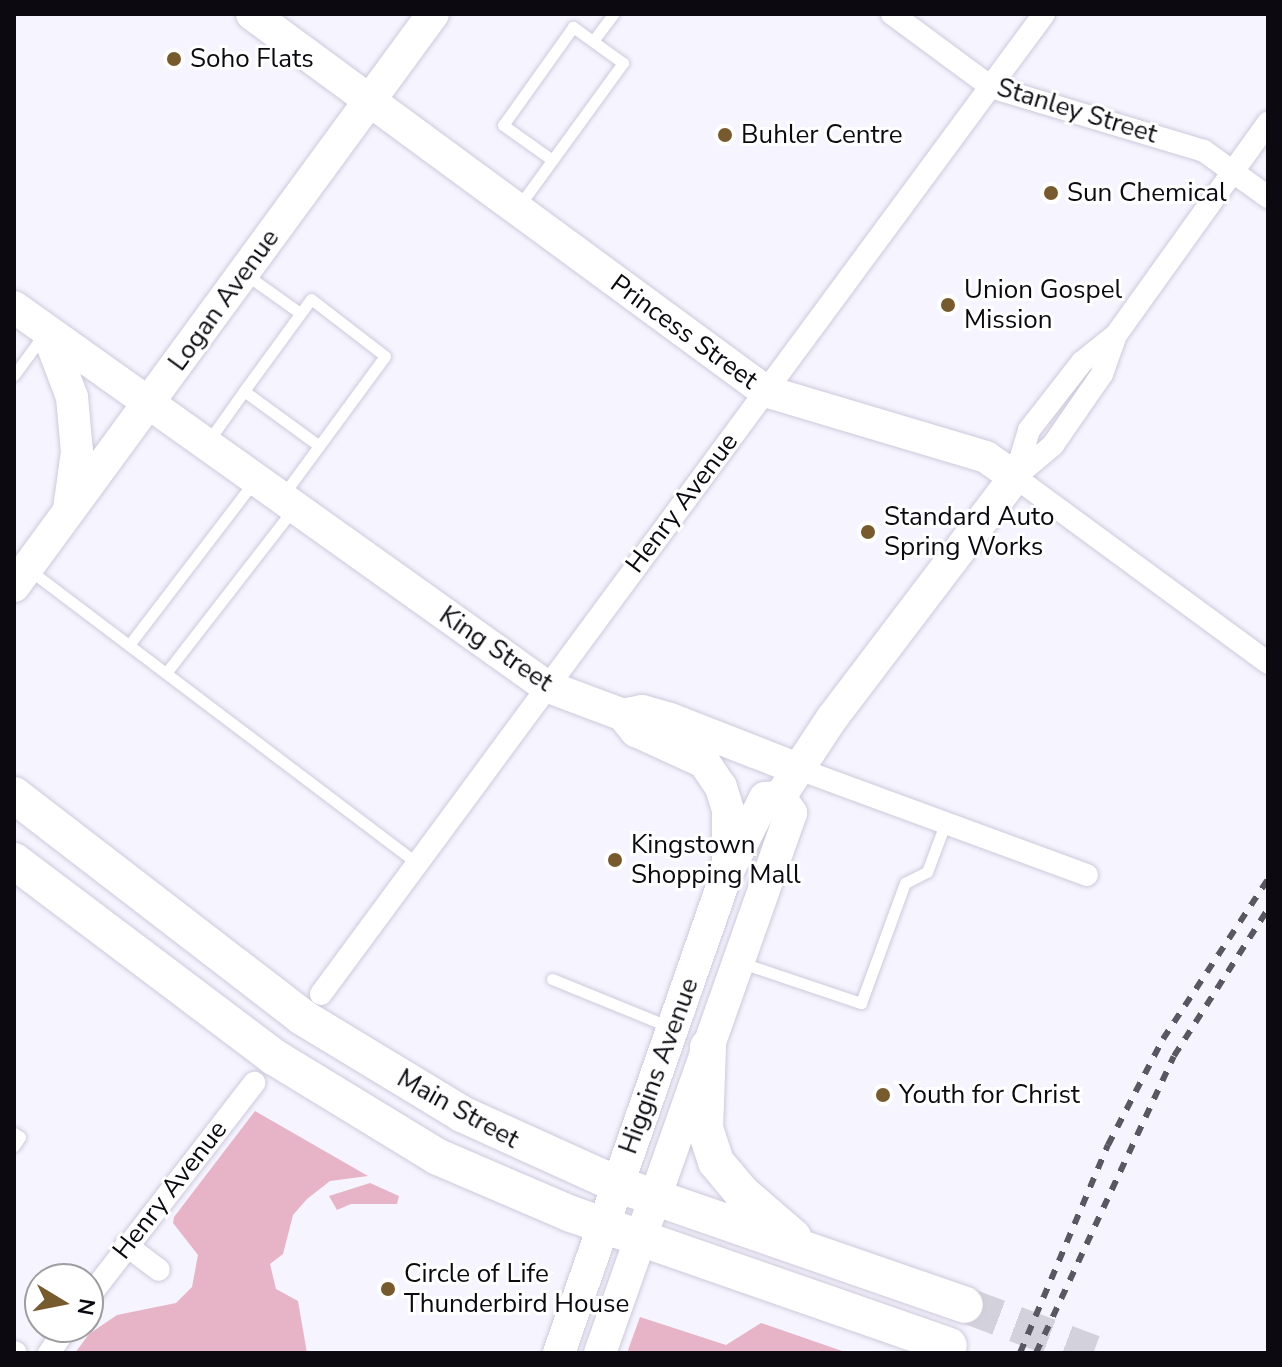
<!DOCTYPE html>
<style>
body{margin:0}
#map{position:relative;width:1282px;height:1367px;overflow:hidden;background:#f6f4ff;font-family:"Nunito Sans",sans-serif}
div>[style]{position:absolute}
.green>*{inset:0;background:#e7b3c7}
.primary-tunnel>*{height:36px;margin-top:-18px;transform-origin:0;background:repeating-linear-gradient(90deg,#d3d1db 0 36px,transparent 0 54px)}
.roads{filter:drop-shadow(0 0 2px #cec9db) drop-shadow(0 0 2px #cec9db)}
.lane>*{height:11px;margin:-5.5px;padding:0 5.5px;transform-origin:5.5px;border-radius:5.5px;background:#fff}
.street>*{height:22px;margin:-11px;padding:0 11px;transform-origin:11px;border-radius:11px;background:#fff}
.secondary>*{height:32px;margin:-16px;padding:0 16px;transform-origin:16px;border-radius:16px;background:#fff}
.primary>*{height:36px;margin:-18px;padding:0 18px;transform-origin:18px;border-radius:18px;background:#fff}
.rail>*{height:6px;margin-top:-3px;transform-origin:0;background:repeating-linear-gradient(90deg,#59575f 0 10px,transparent 0 20px)}
.dots>*{width:22px;height:22px;translate:-50% -50%;box-sizing:border-box;border:4px solid #fff;border-radius:50%}
span{translate:-50% -50%;white-space:nowrap;text-align:center;line-height:1.15;-webkit-text-stroke:6px #fff;paint-order:stroke}
.poi-label{font-size:26px;color:#0c0a10}
.left{translate:0 -50%;text-align:left}
.street-label{font-size:26px;color:#0c0a10}
.frame{position:absolute;inset:0;border:16px solid #0c0a10;pointer-events:none}
.north{position:absolute;left:24px;top:1263px;width:80px;height:80px;box-sizing:border-box;background:#fff;border:2px solid #9e9d9f;border-radius:50%;rotate:100deg;font-size:22px;font-weight:700;line-height:32px;text-align:center;color:#0c0a10}
.north::after{content:'';display:block;margin:auto;width:28px;height:36px;background:#775b2e;clip-path:polygon(50% 0,100% 100%,50% 72%,0 100%)}
</style>
<div id="map">
<div class="green">
<i style="clip-path:polygon(255px 1111px,368px 1176px,330px 1181px,307px 1199px,293px 1215px,283px 1254px,270px 1264px,276px 1289px,298px 1301px,307px 1353px,75px 1353px,89px 1334px,117px 1315px,176px 1303px,192px 1287px,198px 1255px,173px 1223px,174px 1217px)"></i>
<i style="clip-path:polygon(370px 1183px,399px 1196px,397px 1204px,351px 1204px,337px 1210px,329px 1196px)"></i>
<i style="clip-path:polygon(640px 1317px,726px 1345px,761px 1323px,848px 1353px,627px 1353px)"></i>
</div>
<div class="primary-tunnel">
<i style="left:965px;top:1305px;width:137px;rotate:20.6deg"></i>
</div>
<div class="roads">
<div class="lane">
<i style="left:593px;top:41px;width:34px;rotate:-53deg"></i>
<i style="left:519px;top:206px;width:177px;rotate:-54deg"></i>
<i style="left:623px;top:63px;width:62px;rotate:-144.2deg"></i>
<i style="left:573px;top:27px;width:120px;rotate:125.5deg"></i>
<i style="left:503px;top:125px;width:60px;rotate:35.5deg"></i>
<i style="left:245px;top:274px;width:67px;rotate:35.3deg"></i>
<i style="left:14px;top:375px;width:51px;rotate:-53.8deg"></i>
<i style="left:207px;top:443px;width:64px;rotate:-54.6deg"></i>
<i style="left:283px;top:495px;width:172px;rotate:-53.7deg"></i>
<i style="left:385px;top:356px;width:93px;rotate:-142.4deg"></i>
<i style="left:311px;top:299px;width:114px;rotate:126.1deg"></i>
<i style="left:244px;top:391px;width:92px;rotate:36.1deg"></i>
<i style="left:28px;top:569px;width:488px;rotate:37.1deg"></i>
<i style="left:129px;top:645px;width:208px;rotate:-52.6deg"></i>
<i style="left:166px;top:673px;width:207px;rotate:-52.2deg"></i>
<i style="left:742px;top:963px;width:126px;rotate:18.6deg"></i>
<i style="left:861px;top:1003px;width:128px;rotate:-69.9deg"></i>
<i style="left:905px;top:883px;width:25px;rotate:-27deg"></i>
<i style="left:927px;top:872px;width:51px;rotate:-69.4deg"></i>
<i style="left:552px;top:979px;width:130px;rotate:22.2deg"></i>
<i style="left:14px;top:1133px;width:7px;rotate:34deg"></i>
<i style="left:20px;top:1137px;width:11px;rotate:124deg"></i>
</div>
<div class="street">
<i style="left:892px;top:14px;width:123px;rotate:36.4deg"></i>
<i style="left:991px;top:87px;width:222px;rotate:16.7deg"></i>
<i style="left:1204px;top:151px;width:79px;rotate:35.7deg"></i>
<i style="left:1015px;top:477px;width:50px;rotate:-40.1deg"></i>
<i style="left:1053px;top:445px;width:86px;rotate:-55.4deg"></i>
<i style="left:1102px;top:374px;width:41px;rotate:-70.3deg"></i>
<i style="left:1116px;top:335px;width:261px;rotate:-54.4deg"></i>
<i style="left:1015px;top:477px;width:314px;rotate:36.3deg"></i>
<i style="left:1015px;top:477px;width:49px;rotate:-73.4deg"></i>
<i style="left:1029px;top:430px;width:86px;rotate:-52.1deg"></i>
<i style="left:1082px;top:362px;width:43px;rotate:-38.5deg"></i>
<i style="left:796px;top:768px;width:310px;rotate:20.2deg"></i>
<i style="left:321px;top:994px;width:1218px;rotate:-53.58deg"></i>
<i style="left:126px;top:1245px;width:41px;rotate:37.1deg"></i>
<i style="left:88px;top:1298px;width:272px;rotate:-52.3deg"></i>
<i style="left:14px;top:1352px;width:2px;rotate:27deg"></i>
<i style="left:49px;top:1353px;width:32px;rotate:-55deg"></i>
</div>
<div class="secondary">
<i style="left:252px;top:14px;width:637px;rotate:36.31deg"></i>
<i style="left:765px;top:391px;width:231px;rotate:16.6deg"></i>
<i style="left:986px;top:457px;width:35px;rotate:35deg"></i>
<i style="left:1015px;top:477px;width:303px;rotate:127.2deg"></i>
<i style="left:832px;top:718px;width:95px;rotate:123.4deg"></i>
<i style="left:14px;top:307px;width:653px;rotate:35.47deg"></i>
<i style="left:546px;top:686px;width:82px;rotate:20.6deg"></i>
<i style="left:623px;top:715px;width:19px;rotate:-12deg"></i>
<i style="left:642px;top:711px;width:29px;rotate:16deg"></i>
<i style="left:670px;top:719px;width:135px;rotate:21.3deg"></i>
<i style="left:47px;top:331px;width:71px;rotate:69.3deg"></i>
<i style="left:72px;top:397px;width:55px;rotate:84.8deg"></i>
<i style="left:77px;top:452px;width:59px;rotate:97.9deg"></i>
<i style="left:14px;top:586px;width:709px;rotate:-53.78deg"></i>
<i style="left:623px;top:715px;width:21px;rotate:51deg"></i>
<i style="left:636px;top:731px;width:75px;rotate:24.5deg"></i>
<i style="left:704px;top:762px;width:30px;rotate:56deg"></i>
<i style="left:721px;top:787px;width:24px;rotate:73deg"></i>
<i style="left:728px;top:810px;width:50px;rotate:90deg"></i>
<i style="left:559px;top:1353px;width:506px;rotate:-70.74deg"></i>
<i style="left:726px;top:875px;width:86px;rotate:-63.1deg"></i>
<i style="left:765px;top:798px;width:15px;rotate:-4deg"></i>
<i style="left:600px;top:1353px;width:573px;rotate:-70.52deg"></i>
<i style="left:791px;top:813px;width:19px;rotate:-125deg"></i>
</div>
<div class="primary">
<i style="left:14px;top:795px;width:364px;rotate:37.6deg"></i>
<i style="left:302px;top:1017px;width:187px;rotate:31.2deg"></i>
<i style="left:462px;top:1114px;width:169px;rotate:24.4deg"></i>
<i style="left:616px;top:1184px;width:369px;rotate:19.1deg"></i>
<i style="left:14px;top:861px;width:326px;rotate:37deg"></i>
<i style="left:274px;top:1057px;width:192px;rotate:31.4deg"></i>
<i style="left:438px;top:1157px;width:145px;rotate:23.2deg"></i>
<i style="left:571px;top:1214px;width:400px;rotate:19.2deg"></i>
<i style="left:708px;top:1047px;width:81px;rotate:92.1deg"></i>
<i style="left:705px;top:1128px;width:36px;rotate:72deg"></i>
<i style="left:716px;top:1162px;width:39px;rotate:50deg"></i>
<i style="left:741px;top:1192px;width:69px;rotate:40.9deg"></i>
</div>
</div>
<div class="rail">
<i style="left:1020px;top:1353px;width:226px;rotate:-67.1deg"></i>
<i style="left:1108px;top:1145px;width:119px;rotate:-62.6deg"></i>
<i style="left:1163px;top:1039px;width:191px;rotate:-56.7deg"></i>
<i style="left:1036px;top:1353px;width:327px;rotate:-65.1deg"></i>
<i style="left:1174px;top:1056px;width:174px;rotate:-57.4deg"></i>
</div>
<div class="dots">
<i style="left:174px;top:59px;background:#775b2e"></i>
<i style="left:725px;top:135px;background:#775b2e"></i>
<i style="left:1051px;top:193px;background:#775b2e"></i>
<i style="left:948px;top:305px;background:#775b2e"></i>
<i style="left:868px;top:532px;background:#775b2e"></i>
<i style="left:615px;top:860px;background:#775b2e"></i>
<i style="left:883px;top:1095px;background:#775b2e"></i>
<i style="left:388px;top:1289px;background:#775b2e"></i>
</div>
<div class="poi-label">
<span class="left" style="left:190px;top:59px">Soho Flats</span>
<span class="left" style="left:741px;top:135px">Buhler Centre</span>
<span class="left" style="left:1067px;top:193px">Sun Chemical</span>
<span class="left" style="left:964px;top:305px">Union Gospel<br>Mission</span>
<span class="left" style="left:884px;top:532px">Standard Auto<br>Spring Works</span>
<span class="left" style="left:631px;top:860px">Kingstown<br>Shopping Mall</span>
<span class="left" style="left:899px;top:1095px">Youth for Christ</span>
<span class="left" style="left:404px;top:1289px">Circle of Life<br>Thunderbird House</span>
</div>
<div class="street-label">
<span style="left:1077px;top:111px;rotate:17deg">Stanley Street</span>
<span style="left:224px;top:300px;rotate:-54deg">Logan Avenue</span>
<span style="left:684px;top:332px;rotate:36deg">Princess Street</span>
<span style="left:682px;top:503px;rotate:-53deg">Henry Avenue</span>
<span style="left:496px;top:649px;rotate:34deg">King Street</span>
<span style="left:659px;top:1066px;rotate:-70deg">Higgins Avenue</span>
<span style="left:458px;top:1109px;rotate:29deg">Main Street</span>
<span style="left:170px;top:1190px;rotate:-52deg">Henry Avenue</span>
</div>
<div class="frame"></div>
<div class="north">N</div>
</div>
